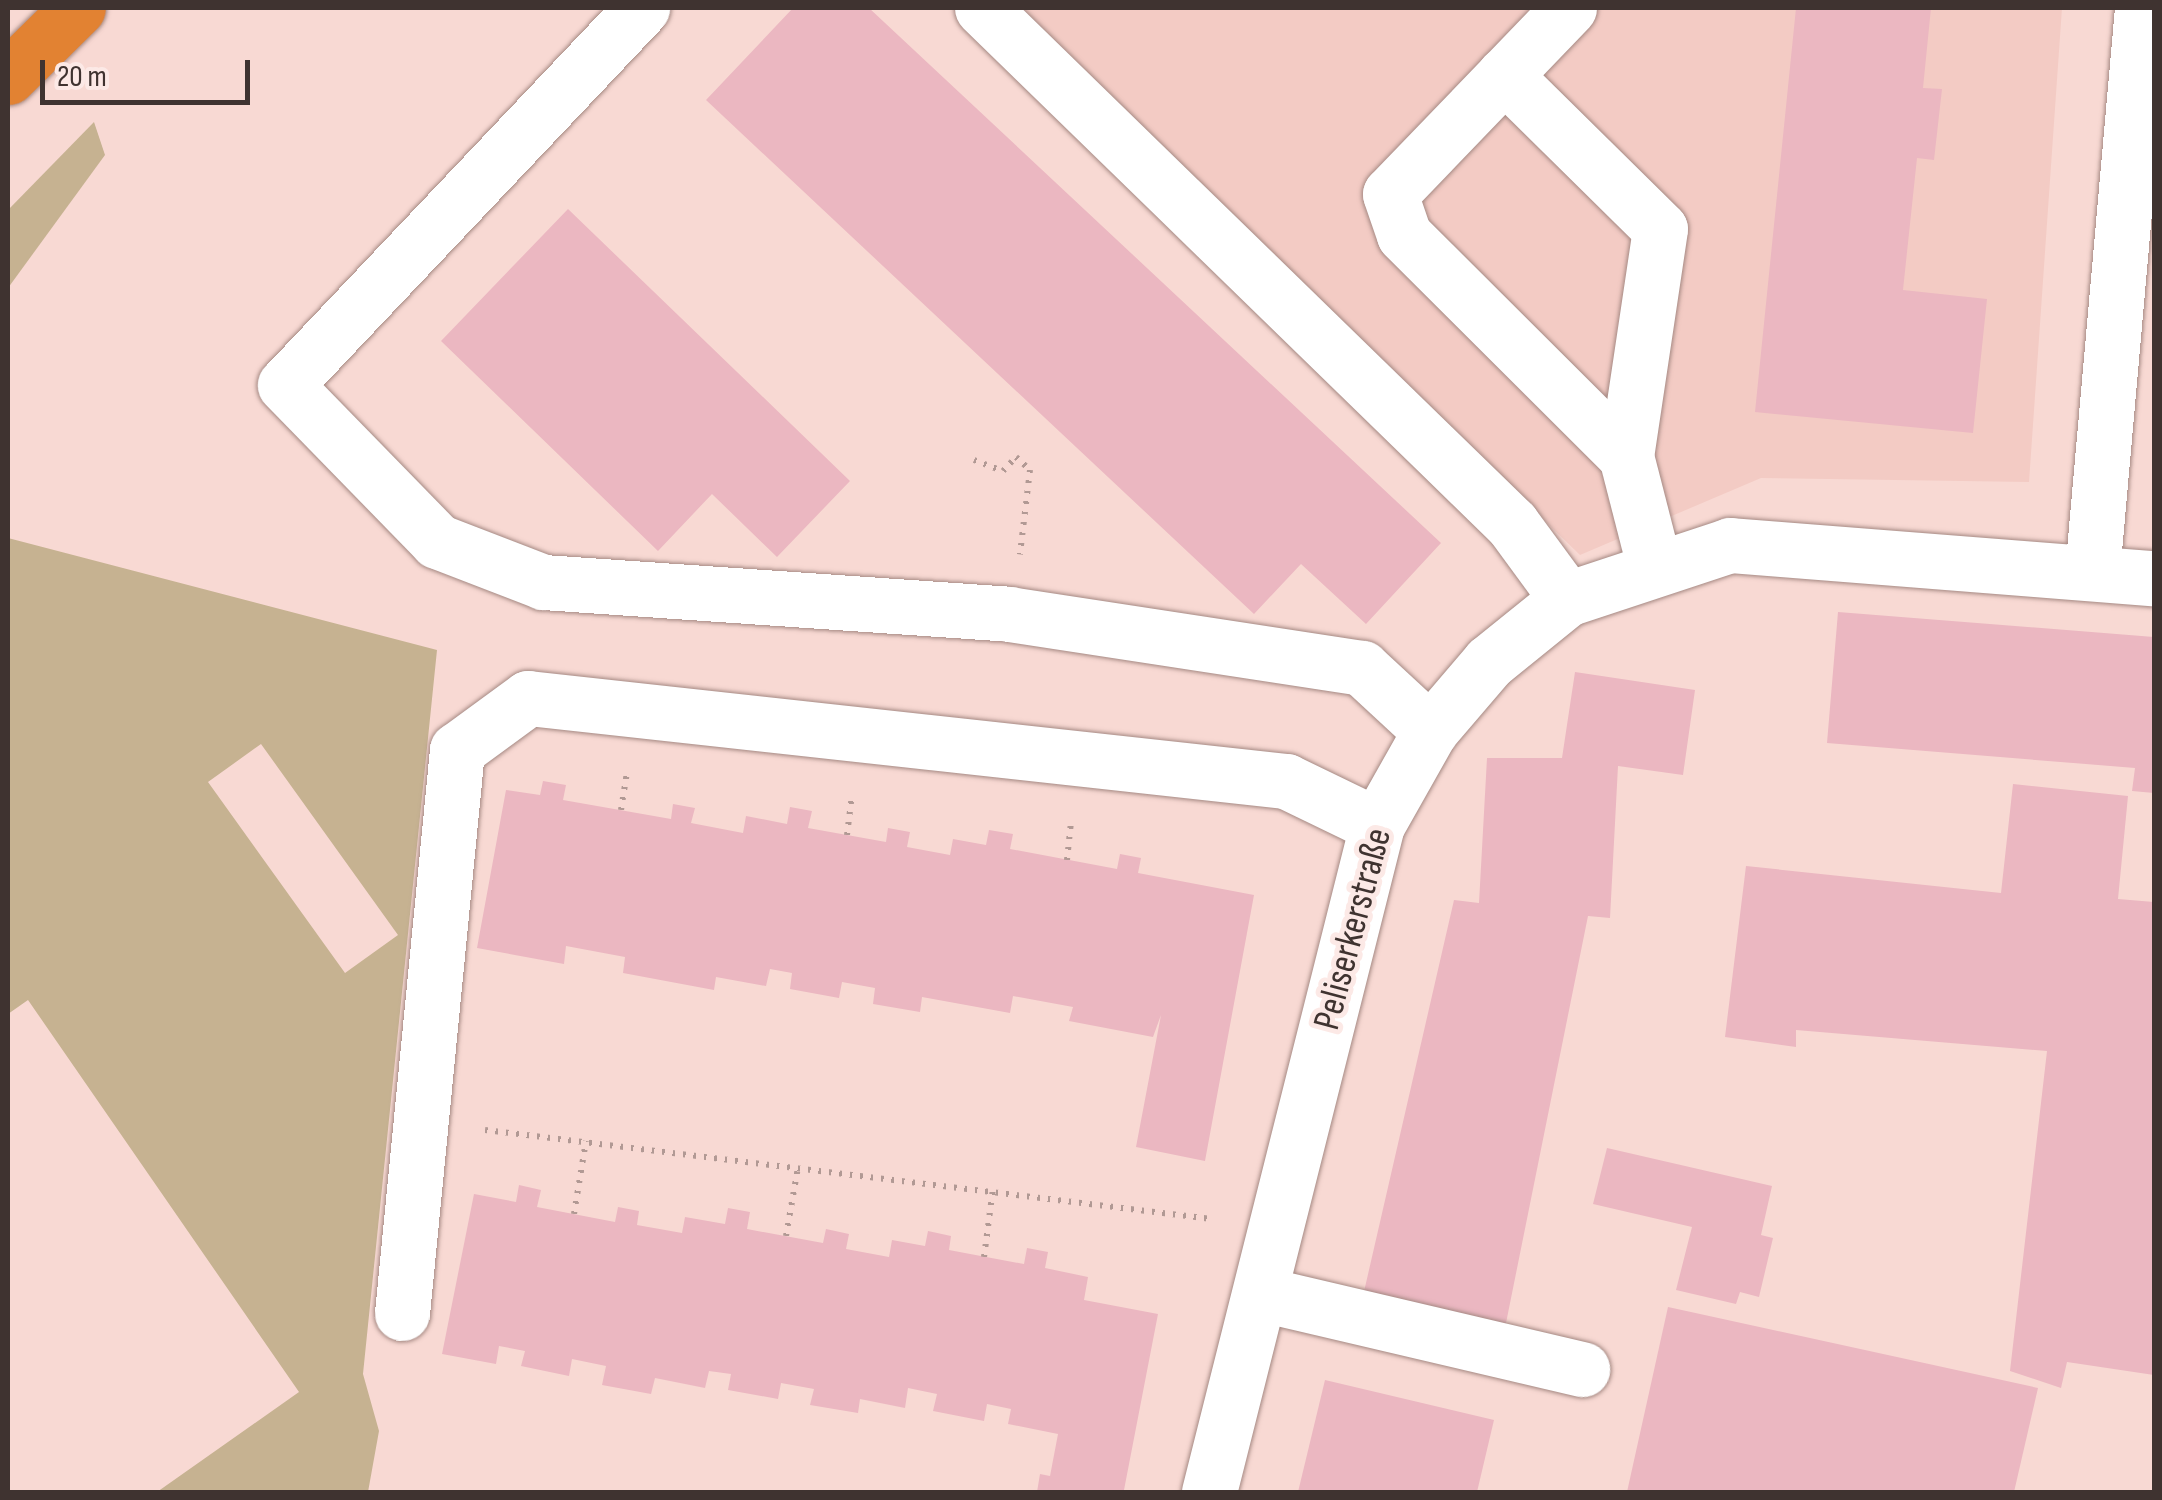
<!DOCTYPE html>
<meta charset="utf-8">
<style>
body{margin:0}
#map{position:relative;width:2162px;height:1500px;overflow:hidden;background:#f8d9d3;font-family:"Sofia Sans Condensed",sans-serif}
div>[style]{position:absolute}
.built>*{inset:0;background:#f3cbc4}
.green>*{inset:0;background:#c6b291}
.building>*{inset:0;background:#ebb7c1}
.path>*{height:6px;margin-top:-3px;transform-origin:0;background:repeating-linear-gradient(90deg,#b19994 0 2.5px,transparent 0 10.5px)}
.roads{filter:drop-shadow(0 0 2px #a58983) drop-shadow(0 0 2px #a58983)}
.minor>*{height:55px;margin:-27.5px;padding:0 27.5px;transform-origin:27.5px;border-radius:27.5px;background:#fff}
.highway>*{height:55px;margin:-27.5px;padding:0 27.5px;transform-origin:27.5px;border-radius:27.5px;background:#e28232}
span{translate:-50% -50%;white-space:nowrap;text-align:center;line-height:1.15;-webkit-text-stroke:10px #fce9e6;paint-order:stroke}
.street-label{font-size:38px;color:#3f3330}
.frame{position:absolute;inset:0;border:10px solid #3f3330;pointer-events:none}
.scale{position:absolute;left:40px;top:60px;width:210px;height:45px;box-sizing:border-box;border:5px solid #3f3330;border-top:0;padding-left:12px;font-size:30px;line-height:35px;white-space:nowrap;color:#3f3330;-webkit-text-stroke:8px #fce9e6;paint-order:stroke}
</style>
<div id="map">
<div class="built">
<i style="clip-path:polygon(1018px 8px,2062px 8px,2029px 482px,1761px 478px,1580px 555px)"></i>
</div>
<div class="green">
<i style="clip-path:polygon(94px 122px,105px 155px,8px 288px,8px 210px)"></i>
<i style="clip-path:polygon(evenodd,8px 538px,437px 650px,363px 1374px,379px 1431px,368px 1492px,157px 1492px,299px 1392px,28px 1000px,8px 1014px,8px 538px,261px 744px,398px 935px,345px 973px,208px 782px,261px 744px)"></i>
</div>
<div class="building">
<i style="clip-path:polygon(793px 8px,869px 8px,1441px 543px,1366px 624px,1301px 564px,1254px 614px,706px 100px)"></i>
<i style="clip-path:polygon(1796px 8px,1931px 8px,1923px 88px,1942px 89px,1934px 160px,1917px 158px,1903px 290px,1987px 299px,1973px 433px,1755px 412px)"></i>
<i style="clip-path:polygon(568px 209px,850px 481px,777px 557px,712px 494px,658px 551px,441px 341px)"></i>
<i style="clip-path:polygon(1838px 612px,2154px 637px,2154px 793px,2132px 791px,2135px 768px,1827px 743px)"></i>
<i style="clip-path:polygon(1575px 672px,1695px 690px,1683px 775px,1618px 766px,1610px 918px,1588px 916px,1505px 1328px,1363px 1296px,1454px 900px,1479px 903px,1487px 758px,1562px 758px)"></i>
<i style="clip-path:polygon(543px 781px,566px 785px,563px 800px,671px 819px,673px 804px,695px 808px,691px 823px,743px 833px,746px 816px,787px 824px,790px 807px,812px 811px,808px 828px,886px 842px,888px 828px,910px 832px,907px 847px,950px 855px,953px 839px,986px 845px,989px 830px,1013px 834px,1010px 849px,1117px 869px,1120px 854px,1141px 858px,1138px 873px,1254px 895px,1205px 1161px,1136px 1147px,1161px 1015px,1153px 1037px,1069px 1021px,1073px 1007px,1013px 996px,1010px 1013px,922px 997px,920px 1012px,873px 1004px,875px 988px,842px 982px,839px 998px,790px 989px,792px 973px,770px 969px,766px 986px,716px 977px,714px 990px,623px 973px,625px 957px,566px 946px,564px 964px,477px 948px,506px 790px,540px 795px)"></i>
<i style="clip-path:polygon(2013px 784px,2128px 796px,2118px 899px,2154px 902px,2154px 1375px,2067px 1362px,2061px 1388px,2010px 1371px,2047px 1051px,1796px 1030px,1796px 1047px,1725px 1037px,1746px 866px,2001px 893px)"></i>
<i style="clip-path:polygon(1607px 1148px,1772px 1186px,1761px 1235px,1773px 1238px,1759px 1297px,1740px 1292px,1736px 1304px,1676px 1290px,1692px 1227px,1593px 1204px)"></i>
<i style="clip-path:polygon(519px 1185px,541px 1190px,537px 1207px,615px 1222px,618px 1207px,639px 1211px,637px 1225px,682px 1233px,685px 1217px,725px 1224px,728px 1208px,750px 1212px,747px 1229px,823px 1243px,826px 1229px,849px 1234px,846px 1249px,889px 1257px,892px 1240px,925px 1246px,928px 1231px,951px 1236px,949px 1250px,1024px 1264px,1027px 1248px,1048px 1252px,1045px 1268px,1088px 1277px,1084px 1300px,1158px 1314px,1124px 1490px,1037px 1492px,1040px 1474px,1050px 1476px,1058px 1434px,1008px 1424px,1011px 1409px,987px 1404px,984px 1421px,933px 1411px,937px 1394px,908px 1388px,905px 1408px,860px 1399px,858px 1413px,810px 1405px,814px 1389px,781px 1383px,778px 1399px,728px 1390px,731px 1374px,709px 1371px,705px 1388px,655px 1378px,651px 1394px,602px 1385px,606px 1366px,572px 1359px,569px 1376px,521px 1366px,525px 1351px,499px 1346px,496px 1364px,442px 1354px,474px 1194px,516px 1202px)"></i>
<i style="clip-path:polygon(1668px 1307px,2038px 1388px,2014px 1492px,1627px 1492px)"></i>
<i style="clip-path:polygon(1325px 1380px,1494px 1420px,1477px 1492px,1298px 1492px)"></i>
</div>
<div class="path">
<i style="left:974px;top:460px;width:31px;rotate:21deg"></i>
<i style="left:1003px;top:471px;width:19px;rotate:-47deg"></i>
<i style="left:1016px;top:457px;width:19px;rotate:43deg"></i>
<i style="left:1030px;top:470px;width:85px;rotate:96.8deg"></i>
<i style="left:621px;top:810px;width:38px;rotate:-81deg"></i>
<i style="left:847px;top:835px;width:38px;rotate:-83deg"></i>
<i style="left:1067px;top:860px;width:39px;rotate:-84deg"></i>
<i style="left:485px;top:1130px;width:732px;rotate:6.98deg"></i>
<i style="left:574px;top:1214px;width:74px;rotate:-80.7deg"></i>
<i style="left:786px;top:1236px;width:70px;rotate:-80.1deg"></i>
<i style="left:984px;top:1257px;width:69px;rotate:-82.5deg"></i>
</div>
<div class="roads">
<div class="minor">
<i style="left:642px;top:8px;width:519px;rotate:133.44deg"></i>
<i style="left:285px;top:385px;width:218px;rotate:45.7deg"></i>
<i style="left:437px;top:541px;width:114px;rotate:21.1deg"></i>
<i style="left:543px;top:582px;width:467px;rotate:3.9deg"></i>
<i style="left:1009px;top:614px;width:357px;rotate:8.7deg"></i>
<i style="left:1362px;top:668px;width:93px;rotate:42.8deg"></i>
<i style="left:982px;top:8px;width:740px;rotate:44.23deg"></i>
<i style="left:1512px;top:524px;width:93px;rotate:53.7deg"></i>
<i style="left:1569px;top:8px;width:258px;rotate:133.9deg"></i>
<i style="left:1390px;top:194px;width:43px;rotate:71.1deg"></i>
<i style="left:1404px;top:235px;width:313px;rotate:44.9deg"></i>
<i style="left:1504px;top:75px;width:219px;rotate:44.6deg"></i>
<i style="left:1660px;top:229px;width:230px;rotate:98.5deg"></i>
<i style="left:1626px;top:456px;width:113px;rotate:75.6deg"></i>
<i style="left:2092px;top:573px;width:567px;rotate:-84.94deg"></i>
<i style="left:1262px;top:1294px;width:329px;rotate:13.2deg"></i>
<i style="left:402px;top:1313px;width:566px;rotate:-84.42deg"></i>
<i style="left:457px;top:750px;width:88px;rotate:-36.2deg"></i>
<i style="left:528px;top:698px;width:763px;rotate:6.25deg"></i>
<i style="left:1286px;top:781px;width:101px;rotate:25.8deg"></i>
<i style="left:1209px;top:1492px;width:688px;rotate:-75.86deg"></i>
<i style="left:1377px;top:825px;width:108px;rotate:-60.6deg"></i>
<i style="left:1430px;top:731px;width:91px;rotate:-49.5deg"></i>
<i style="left:1489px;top:662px;width:100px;rotate:-38.9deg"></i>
<i style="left:1567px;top:599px;width:172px;rotate:-18.3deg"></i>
<i style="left:1730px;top:545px;width:425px;rotate:4.5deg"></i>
</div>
<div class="highway">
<i style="left:8px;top:77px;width:98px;rotate:-44.6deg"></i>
</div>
</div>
<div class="street-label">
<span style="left:1353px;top:929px;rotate:-75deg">Peliserkerstraße</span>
</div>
<div class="frame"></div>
<div class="scale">20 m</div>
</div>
